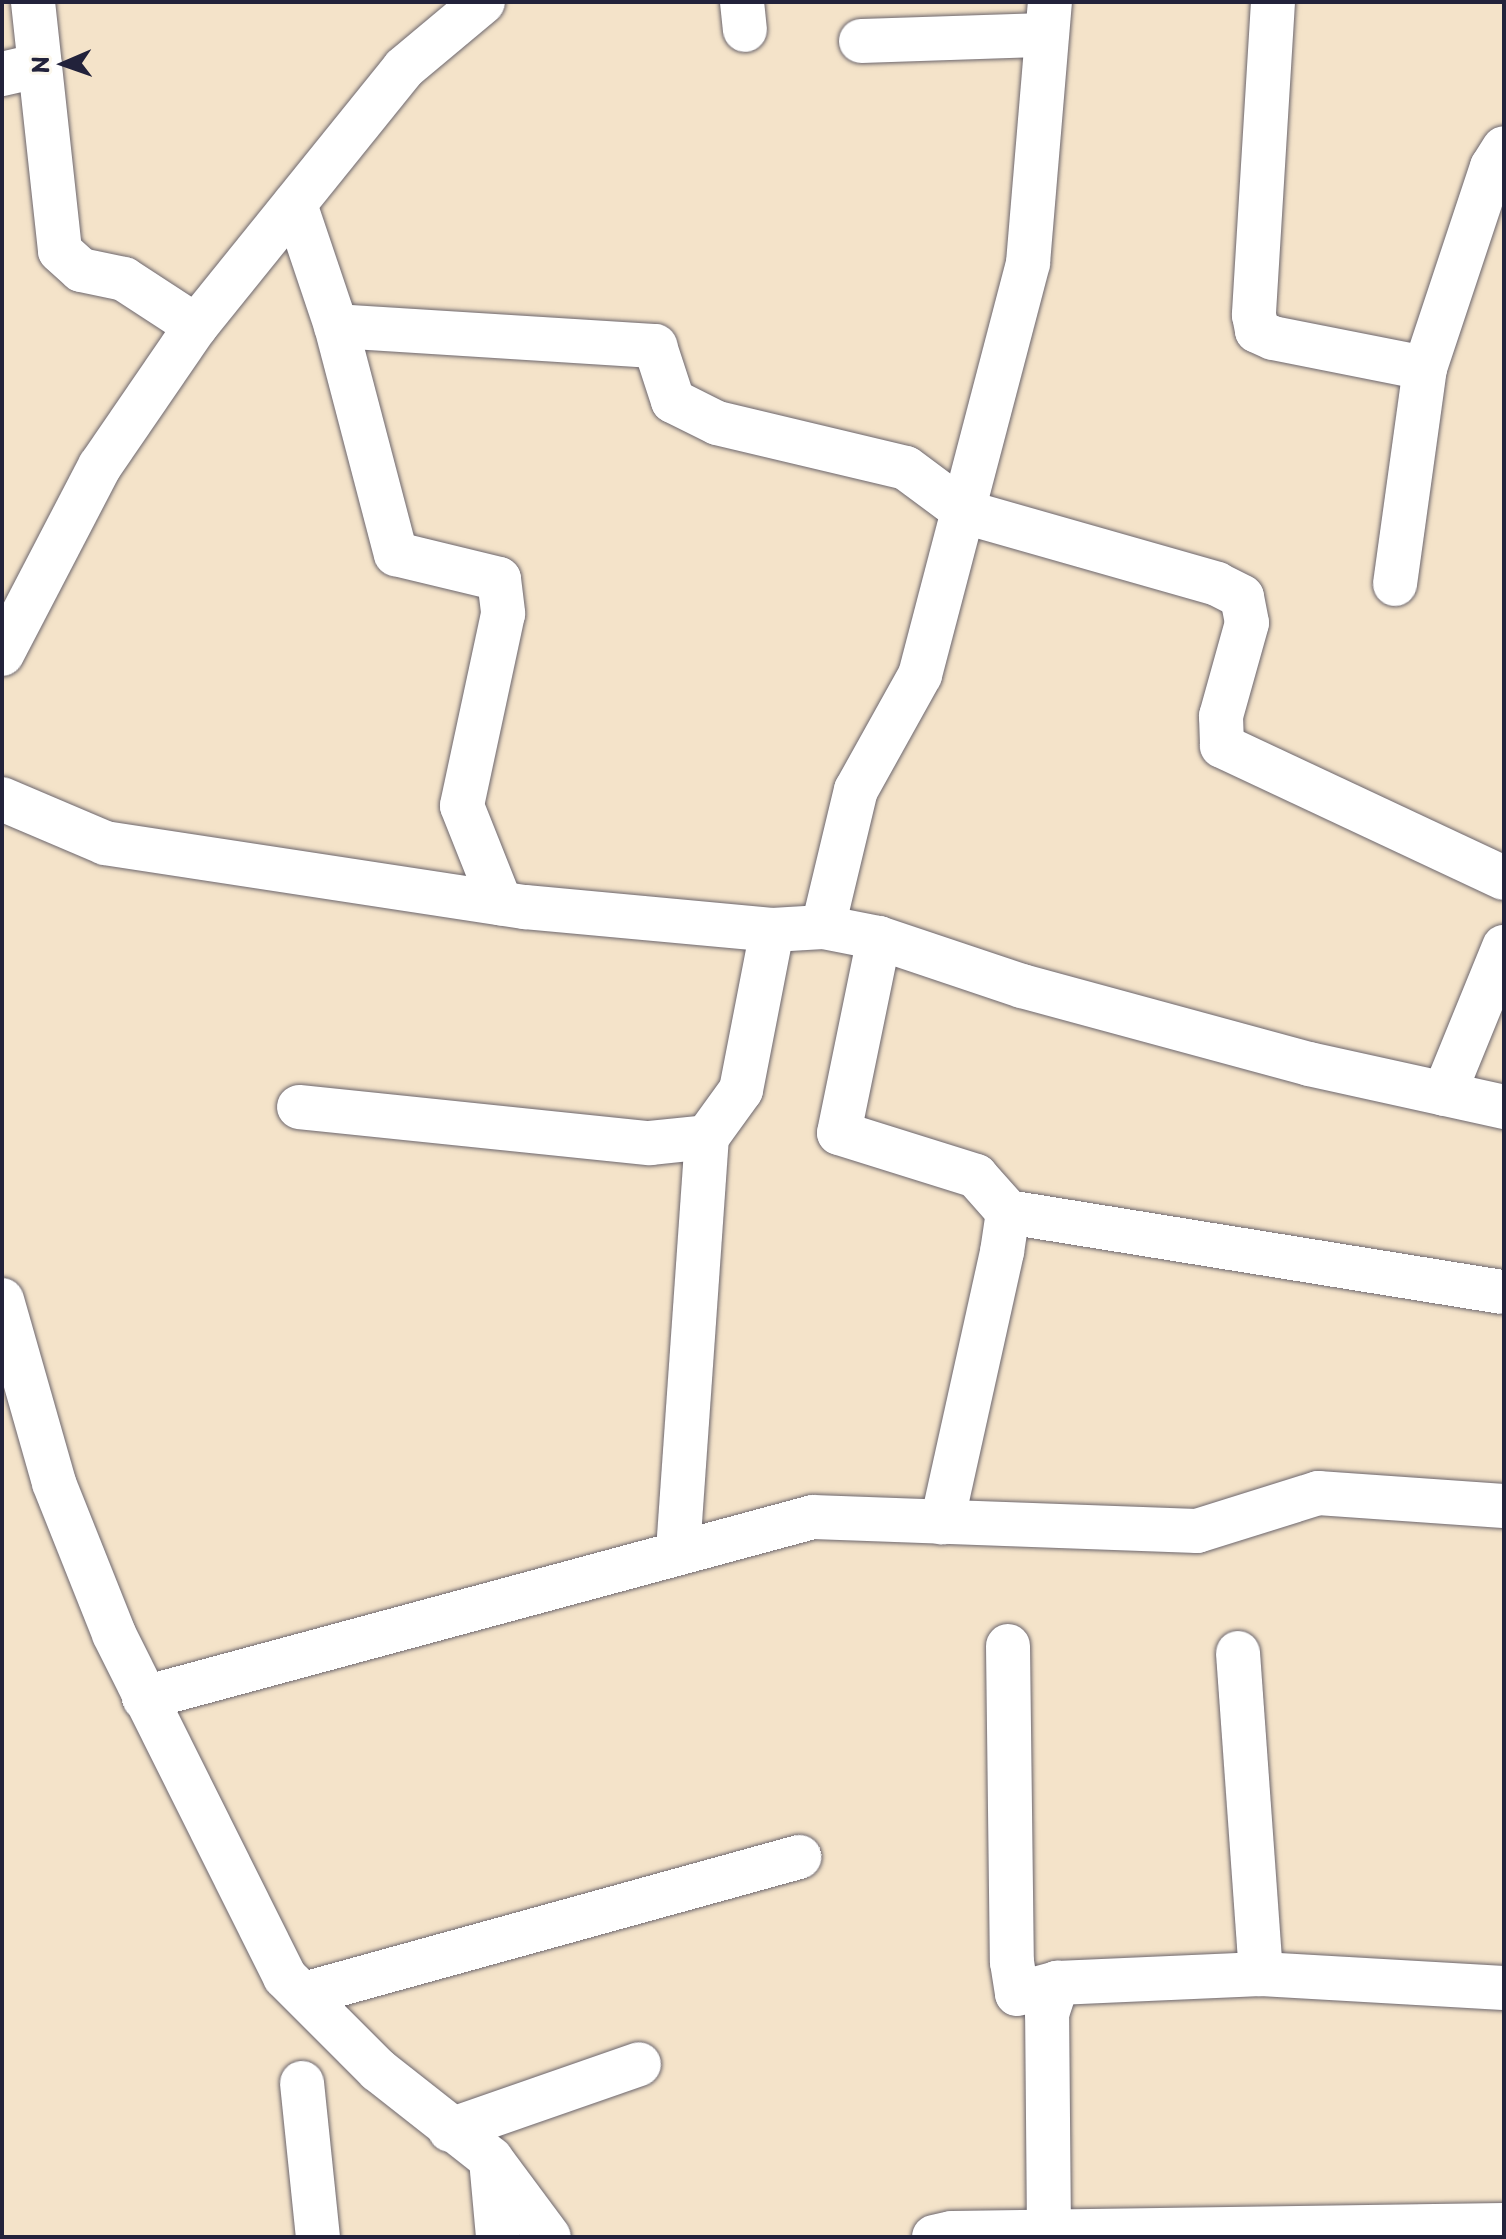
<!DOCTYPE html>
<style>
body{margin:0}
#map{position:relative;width:1506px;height:2239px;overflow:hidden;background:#f4e3c9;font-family:"Playpen Sans",sans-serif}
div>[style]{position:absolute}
.roads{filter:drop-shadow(0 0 2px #6c666d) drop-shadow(0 0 2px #6c666d)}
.minor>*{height:44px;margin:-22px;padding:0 22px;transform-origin:22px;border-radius:22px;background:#fff}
span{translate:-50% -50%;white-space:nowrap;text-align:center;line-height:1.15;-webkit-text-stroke:8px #fbf7ec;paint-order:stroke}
.frame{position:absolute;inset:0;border:4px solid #22223b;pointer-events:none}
.north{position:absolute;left:24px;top:24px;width:80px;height:80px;-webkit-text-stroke:6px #fbf7ec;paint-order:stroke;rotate:268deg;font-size:22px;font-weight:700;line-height:32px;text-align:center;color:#22223b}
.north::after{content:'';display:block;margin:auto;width:28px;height:36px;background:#22223b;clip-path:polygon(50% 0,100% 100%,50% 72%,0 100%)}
</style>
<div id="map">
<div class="roads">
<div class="minor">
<i style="left:33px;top:2px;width:250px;rotate:83.8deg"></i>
<i style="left:60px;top:251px;width:28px;rotate:42deg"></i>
<i style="left:81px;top:270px;width:44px;rotate:11.8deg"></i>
<i style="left:124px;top:279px;width:86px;rotate:33.1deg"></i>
<i style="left:742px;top:2px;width:28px;rotate:84deg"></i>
<i style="left:1273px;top:2px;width:314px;rotate:93.5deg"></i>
<i style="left:1254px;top:315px;width:16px;rotate:79deg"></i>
<i style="left:1257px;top:331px;width:17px;rotate:24deg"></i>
<i style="left:1273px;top:338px;width:155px;rotate:11.2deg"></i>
<i style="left:861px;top:41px;width:185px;rotate:-1.9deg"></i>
<i style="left:2px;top:74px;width:39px;rotate:-13deg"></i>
<i style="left:295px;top:204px;width:129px;rotate:71.4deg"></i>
<i style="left:336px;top:326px;width:236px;rotate:75.3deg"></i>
<i style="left:396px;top:554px;width:106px;rotate:13.6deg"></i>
<i style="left:499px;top:579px;width:35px;rotate:83deg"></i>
<i style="left:503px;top:614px;width:196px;rotate:102.1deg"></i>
<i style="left:462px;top:806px;width:105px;rotate:68.3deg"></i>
<i style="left:336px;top:326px;width:320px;rotate:3.6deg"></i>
<i style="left:655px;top:346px;width:58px;rotate:71.9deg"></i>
<i style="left:673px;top:401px;width:49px;rotate:26.6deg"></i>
<i style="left:717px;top:423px;width:194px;rotate:13.4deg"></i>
<i style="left:906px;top:468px;width:74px;rotate:36.7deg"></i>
<i style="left:965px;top:512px;width:262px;rotate:15.9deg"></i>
<i style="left:1217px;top:584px;width:28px;rotate:27deg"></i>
<i style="left:1242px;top:597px;width:26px;rotate:79deg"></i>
<i style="left:1247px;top:623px;width:97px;rotate:105.6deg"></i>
<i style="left:1221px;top:716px;width:30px;rotate:88deg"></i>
<i style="left:1222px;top:746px;width:311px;rotate:25.1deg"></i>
<i style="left:1395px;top:584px;width:218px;rotate:-82.1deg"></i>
<i style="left:1425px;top:368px;width:212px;rotate:-71.6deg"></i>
<i style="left:1492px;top:167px;width:22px;rotate:-58deg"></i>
<i style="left:2px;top:654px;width:212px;rotate:-62.5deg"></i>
<i style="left:100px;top:466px;width:170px;rotate:-55.6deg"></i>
<i style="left:196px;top:326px;width:331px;rotate:-51.1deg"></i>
<i style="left:404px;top:68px;width:103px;rotate:-39.9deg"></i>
<i style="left:2px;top:799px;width:112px;rotate:23.1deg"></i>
<i style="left:105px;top:843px;width:425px;rotate:8.7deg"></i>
<i style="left:525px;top:907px;width:248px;rotate:5.3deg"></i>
<i style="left:772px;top:930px;width:51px;rotate:-3.4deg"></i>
<i style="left:823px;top:927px;width:57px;rotate:11.1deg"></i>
<i style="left:879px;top:938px;width:151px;rotate:18.6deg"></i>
<i style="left:1022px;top:986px;width:297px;rotate:15.2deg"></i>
<i style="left:1309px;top:1064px;width:200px;rotate:12.4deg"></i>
<i style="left:823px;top:927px;width:141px;rotate:-76.5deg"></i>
<i style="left:856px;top:790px;width:132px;rotate:-60.9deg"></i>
<i style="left:920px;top:675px;width:426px;rotate:-75.3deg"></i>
<i style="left:1028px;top:263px;width:262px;rotate:-85.2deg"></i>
<i style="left:879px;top:938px;width:199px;rotate:101.6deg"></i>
<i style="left:839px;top:1133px;width:144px;rotate:17.4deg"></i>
<i style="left:976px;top:1176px;width:48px;rotate:48.4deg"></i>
<i style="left:1008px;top:1212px;width:40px;rotate:98.5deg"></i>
<i style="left:1002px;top:1252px;width:277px;rotate:102.5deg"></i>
<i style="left:1444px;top:1094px;width:159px;rotate:-67.8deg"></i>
<i style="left:299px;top:1107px;width:353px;rotate:5.9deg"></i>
<i style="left:650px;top:1143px;width:57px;rotate:-6deg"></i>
<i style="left:1008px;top:1212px;width:499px;rotate:9.2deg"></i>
<i style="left:2px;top:1300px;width:190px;rotate:74.1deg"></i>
<i style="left:54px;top:1483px;width:162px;rotate:68.3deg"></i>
<i style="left:114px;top:1634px;width:383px;rotate:63.5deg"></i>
<i style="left:285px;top:1977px;width:132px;rotate:45deg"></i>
<i style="left:378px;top:2070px;width:144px;rotate:38.2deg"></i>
<i style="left:491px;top:2159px;width:97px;rotate:53.4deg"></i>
<i style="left:678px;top:1551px;width:415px;rotate:-86deg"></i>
<i style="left:707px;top:1137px;width:58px;rotate:-54.1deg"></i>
<i style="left:741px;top:1090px;width:163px;rotate:-79deg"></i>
<i style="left:1008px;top:1646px;width:316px;rotate:89.3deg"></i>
<i style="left:1012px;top:1962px;width:32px;rotate:81deg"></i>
<i style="left:1017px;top:1994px;width:41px;rotate:-15.4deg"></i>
<i style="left:1238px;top:1653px;width:322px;rotate:85.9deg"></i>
<i style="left:144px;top:1698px;width:693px;rotate:-15.14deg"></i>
<i style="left:813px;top:1517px;width:384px;rotate:2.1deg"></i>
<i style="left:1197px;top:1531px;width:127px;rotate:-17.4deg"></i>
<i style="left:1318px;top:1493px;width:186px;rotate:4deg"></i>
<i style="left:304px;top:1994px;width:514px;rotate:-15.47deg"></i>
<i style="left:302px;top:2083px;width:155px;rotate:84.1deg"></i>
<i style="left:450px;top:2130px;width:200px;rotate:-19.2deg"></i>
<i style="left:491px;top:2160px;width:77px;rotate:84.8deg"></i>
<i style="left:1049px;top:2232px;width:218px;rotate:-90.5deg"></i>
<i style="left:1047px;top:2014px;width:33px;rotate:-72deg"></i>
<i style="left:1057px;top:1983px;width:204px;rotate:-2.5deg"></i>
<i style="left:1261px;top:1974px;width:243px;rotate:3.3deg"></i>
<i style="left:934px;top:2237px;width:18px;rotate:-13deg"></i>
<i style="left:952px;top:2233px;width:552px;rotate:-0.83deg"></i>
</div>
</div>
<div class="frame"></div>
<div class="north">N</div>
</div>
